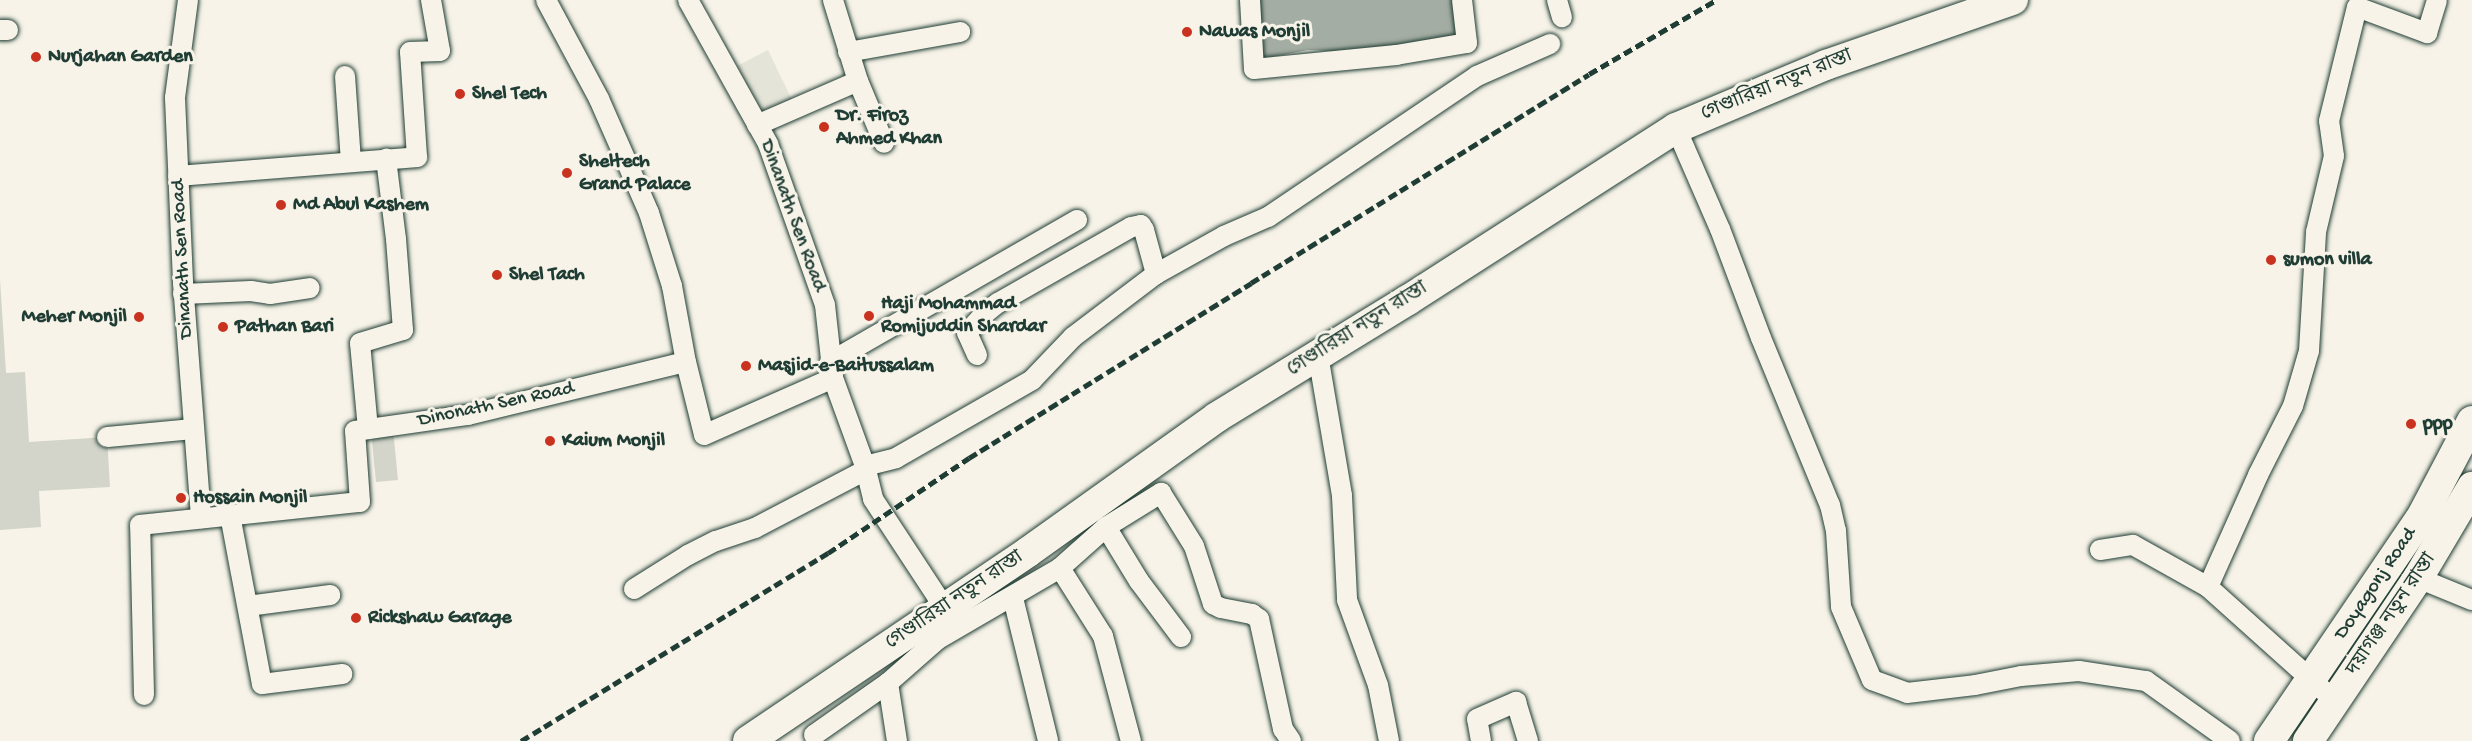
<!DOCTYPE html>
<meta charset="utf-8">
<style>
body{margin:0}
#map{position:relative;width:2472px;height:741px;overflow:hidden;background:#f7f3e8;font-family:"Gochi Hand","Noto Sans Bengali",sans-serif}
div>[style]{position:absolute}
.built>*{inset:0;background:#e5e4d9}
.green>*{inset:0;background:#d3d5ca}
.water>*{inset:0;background:#a4ada3}
.roads{filter:drop-shadow(0 0 2px #1f3d34) drop-shadow(0 0 2px #1f3d34)}
.street>*{height:20px;margin:-10px;padding:0 10px;transform-origin:10px;border-radius:10px;background:#f7f3e8}
.primary>*{height:30px;margin:-15px;padding:0 15px;transform-origin:15px;border-radius:15px;background:#f7f3e8}
.rail>*{height:4.5px;margin-top:-2.25px;transform-origin:0;background:repeating-linear-gradient(90deg,#1f3d34 0 9px,transparent 0 13.5px)}
.dots>*{width:16px;height:16px;translate:-50% -50%;box-sizing:border-box;border:3px solid #f7f3e8;border-radius:50%}
span{translate:-50% -50%;white-space:nowrap;text-align:center;line-height:1.15;-webkit-text-stroke:6px #f7f3e8;paint-order:stroke}
.poi-label{font-size:20px;color:#1f3d34;font-weight:700}
.left{translate:0 -50%;text-align:left}
.right{translate:-100% -50%;text-align:right}
.street-label{font-size:20px;color:#1f3d34}
</style>
<div id="map">
<div class="built">
<i style="clip-path:polygon(768px 50px,793px 102px,760px 119px,735px 67px)"></i>
</div>
<div class="green">
<i style="clip-path:polygon(0 279px,6px 373px,25px 372px,29px 442px,107px 437px,110px 487px,39px 491px,41px 527px,0 530px)"></i>
<i style="clip-path:polygon(393px 429px,398px 480px,376px 482px,371px 431px)"></i>
</div>
<div class="water">
<i style="clip-path:polygon(1258px 0,1455px 0,1459px 39px,1351px 52px,1308px 50px,1263px 59px)"></i>
</div>
<div class="roads">
<div class="street">
<i style="left:188px;top:0;width:99px;rotate:97.6deg"></i>
<i style="left:175px;top:98px;width:185px;rotate:87.5deg"></i>
<i style="left:183px;top:283px;width:236px;rotate:85.6deg"></i>
<i style="left:546px;top:0;width:112px;rotate:61.8deg"></i>
<i style="left:599px;top:99px;width:124px;rotate:66.3deg"></i>
<i style="left:649px;top:213px;width:77px;rotate:72.5deg"></i>
<i style="left:672px;top:286px;width:77px;rotate:79.6deg"></i>
<i style="left:686px;top:362px;width:75px;rotate:76.1deg"></i>
<i style="left:704px;top:435px;width:141px;rotate:-23.8deg"></i>
<i style="left:833px;top:378px;width:94px;rotate:70deg"></i>
<i style="left:865px;top:466px;width:34px;rotate:76deg"></i>
<i style="left:873px;top:499px;width:129px;rotate:56.7deg"></i>
<i style="left:688px;top:0;width:165px;rotate:60.9deg"></i>
<i style="left:768px;top:144px;width:171px;rotate:70.5deg"></i>
<i style="left:825px;top:305px;width:73px;rotate:83.7deg"></i>
<i style="left:1250px;top:0;width:69px;rotate:86.7deg"></i>
<i style="left:1254px;top:69px;width:143px;rotate:-5.6deg"></i>
<i style="left:1396px;top:55px;width:72px;rotate:-9.6deg"></i>
<i style="left:1467px;top:43px;width:43px;rotate:-96.6deg"></i>
<i style="left:1557px;top:0;width:18px;rotate:74deg"></i>
<i style="left:0;top:30px;width:8px"></i>
<i style="left:848px;top:52px;width:114px;rotate:-10.1deg"></i>
<i style="left:345px;top:76px;width:85px;rotate:86deg"></i>
<i style="left:858px;top:81px;width:67px;rotate:67.2deg"></i>
<i style="left:757px;top:125px;width:110px;rotate:-23.5deg"></i>
<i style="left:858px;top:81px;width:85px;rotate:-107.2deg"></i>
<i style="left:1676px;top:128px;width:110px;rotate:66.5deg"></i>
<i style="left:1720px;top:229px;width:116px;rotate:69.4deg"></i>
<i style="left:1761px;top:338px;width:181px;rotate:67.6deg"></i>
<i style="left:1830px;top:505px;width:27px;rotate:77deg"></i>
<i style="left:1836px;top:531px;width:76px;rotate:86.2deg"></i>
<i style="left:1841px;top:607px;width:79px;rotate:67deg"></i>
<i style="left:1872px;top:680px;width:37px;rotate:20deg"></i>
<i style="left:1907px;top:693px;width:68px;rotate:-6.7deg"></i>
<i style="left:1975px;top:685px;width:47px;rotate:-11.1deg"></i>
<i style="left:2021px;top:676px;width:58px;rotate:-4.9deg"></i>
<i style="left:2079px;top:671px;width:68px;rotate:8.5deg"></i>
<i style="left:2146px;top:681px;width:103px;rotate:35.5deg"></i>
<i style="left:178px;top:176px;width:240px;rotate:-4.5deg"></i>
<i style="left:417px;top:157px;width:105px;rotate:-93.8deg"></i>
<i style="left:410px;top:52px;width:30px;rotate:-2deg"></i>
<i style="left:440px;top:51px;width:52px;rotate:-100deg"></i>
<i style="left:183px;top:294px;width:68px;rotate:-2.5deg"></i>
<i style="left:251px;top:291px;width:19px;rotate:9deg"></i>
<i style="left:270px;top:294px;width:40px;rotate:-8.5deg"></i>
<i style="left:977px;top:355px;width:24px;rotate:-114deg"></i>
<i style="left:967px;top:333px;width:24px;rotate:-48deg"></i>
<i style="left:983px;top:315px;width:19px;rotate:-39deg"></i>
<i style="left:998px;top:303px;width:153px;rotate:-29.7deg"></i>
<i style="left:1131px;top:227px;width:10px;rotate:-11deg"></i>
<i style="left:1141px;top:225px;width:6px;rotate:59deg"></i>
<i style="left:1144px;top:230px;width:46px;rotate:74.7deg"></i>
<i style="left:1318px;top:355px;width:143px;rotate:80.3deg"></i>
<i style="left:1342px;top:496px;width:104px;rotate:87.2deg"></i>
<i style="left:1347px;top:600px;width:90px;rotate:70deg"></i>
<i style="left:1378px;top:685px;width:57px;rotate:78.9deg"></i>
<i style="left:830px;top:362px;width:285px;rotate:-29.9deg"></i>
<i style="left:368px;top:429px;width:86px;rotate:-95.3deg"></i>
<i style="left:360px;top:343px;width:45px;rotate:-16.8deg"></i>
<i style="left:403px;top:330px;width:91px;rotate:-94.4deg"></i>
<i style="left:396px;top:239px;width:81px;rotate:-97.1deg"></i>
<i style="left:107px;top:437px;width:87px;rotate:-5.3deg"></i>
<i style="left:865px;top:466px;width:32px;rotate:-14deg"></i>
<i style="left:896px;top:458px;width:157px;rotate:-29.8deg"></i>
<i style="left:1032px;top:380px;width:59px;rotate:-46.4deg"></i>
<i style="left:1073px;top:337px;width:104px;rotate:-37.2deg"></i>
<i style="left:1156px;top:274px;width:78px;rotate:-29.2deg"></i>
<i style="left:1224px;top:236px;width:48px;rotate:-23.4deg"></i>
<i style="left:1268px;top:217px;width:252px;rotate:-34deg"></i>
<i style="left:1477px;top:76px;width:80px;rotate:-23.7deg"></i>
<i style="left:230px;top:515px;width:172px;rotate:79.3deg"></i>
<i style="left:262px;top:684px;width:81px;rotate:-7.1deg"></i>
<i style="left:1106px;top:527px;width:63px;rotate:58.6deg"></i>
<i style="left:1139px;top:581px;width:70px;rotate:53.1deg"></i>
<i style="left:2100px;top:550px;width:33px;rotate:-9deg"></i>
<i style="left:2133px;top:545px;width:86px;rotate:29.2deg"></i>
<i style="left:2208px;top:587px;width:169px;rotate:41.9deg"></i>
<i style="left:1060px;top:568px;width:80px;rotate:57.7deg"></i>
<i style="left:1103px;top:636px;width:109px;rotate:75.1deg"></i>
<i style="left:2418px;top:578px;width:58px;rotate:22.2deg"></i>
<i style="left:2208px;top:587px;width:123px;rotate:-65.9deg"></i>
<i style="left:2258px;top:475px;width:77px;rotate:-63.1deg"></i>
<i style="left:2293px;top:406px;width:57px;rotate:-73.8deg"></i>
<i style="left:2309px;top:351px;width:119px;rotate:-86.6deg"></i>
<i style="left:2316px;top:232px;width:78px;rotate:-76.7deg"></i>
<i style="left:2334px;top:156px;width:35px;rotate:-98deg"></i>
<i style="left:2329px;top:121px;width:117px;rotate:-76.2deg"></i>
<i style="left:2357px;top:7px;width:75px;rotate:20.4deg"></i>
<i style="left:2427px;top:33px;width:34px;rotate:-73deg"></i>
<i style="left:634px;top:589px;width:64px;rotate:-32.2deg"></i>
<i style="left:688px;top:555px;width:31px;rotate:-27deg"></i>
<i style="left:716px;top:541px;width:41px;rotate:-18.4deg"></i>
<i style="left:755px;top:528px;width:125px;rotate:-27.6deg"></i>
<i style="left:1013px;top:598px;width:147px;rotate:76.2deg"></i>
<i style="left:248px;top:606px;width:83px;rotate:-7.6deg"></i>
<i style="left:888px;top:683px;width:59px;rotate:81.2deg"></i>
<i style="left:144px;top:695px;width:170px;rotate:-91.3deg"></i>
<i style="left:140px;top:525px;width:221px;rotate:-6deg"></i>
<i style="left:360px;top:502px;width:71px;rotate:-94deg"></i>
<i style="left:355px;top:431px;width:114px;rotate:-8.1deg"></i>
<i style="left:468px;top:415px;width:224px;rotate:-13.7deg"></i>
<i style="left:814px;top:735px;width:90px;rotate:-35.1deg"></i>
<i style="left:888px;top:683px;width:67px;rotate:-41.3deg"></i>
<i style="left:938px;top:639px;width:141px;rotate:-30.2deg"></i>
<i style="left:1060px;top:568px;width:62px;rotate:-41.7deg"></i>
<i style="left:1106px;top:527px;width:65px;rotate:-31.7deg"></i>
<i style="left:1161px;top:493px;width:62px;rotate:58.1deg"></i>
<i style="left:1194px;top:546px;width:61px;rotate:71.9deg"></i>
<i style="left:1213px;top:604px;width:9px;rotate:27deg"></i>
<i style="left:1221px;top:608px;width:32px;rotate:11deg"></i>
<i style="left:1252px;top:614px;width:9px;rotate:36deg"></i>
<i style="left:1259px;top:619px;width:113px;rotate:77.7deg"></i>
<i style="left:1283px;top:729px;width:14px;rotate:56deg"></i>
<i style="left:1481px;top:741px;width:22px;rotate:-100deg"></i>
<i style="left:1477px;top:719px;width:43px;rotate:-23.6deg"></i>
<i style="left:1516px;top:702px;width:41px;rotate:72.9deg"></i>
</div>
<div class="primary">
<i style="left:748px;top:741px;width:338px;rotate:-34deg"></i>
<i style="left:1028px;top:552px;width:232px;rotate:-35.5deg"></i>
<i style="left:1217px;top:417px;width:224px;rotate:-31.5deg"></i>
<i style="left:1408px;top:300px;width:318px;rotate:-32.7deg"></i>
<i style="left:1676px;top:128px;width:163px;rotate:-22.8deg"></i>
<i style="left:1826px;top:65px;width:198px;rotate:-19.2deg"></i>
<i style="left:2269px;top:741px;width:274px;rotate:-55.8deg"></i>
<i style="left:2423px;top:514px;width:105px;rotate:-62.2deg"></i>
<i style="left:2308px;top:741px;width:197px;rotate:-56deg"></i>
<i style="left:2418px;top:578px;width:106px;rotate:-59.3deg"></i>
</div>
</div>
<div class="rail">
<i style="left:521px;top:741px;width:360px;rotate:-31.5deg"></i>
<i style="left:828px;top:553px;width:170px;rotate:-34deg"></i>
<i style="left:969px;top:458px;width:332px;rotate:-31.8deg"></i>
<i style="left:1251px;top:283px;width:397px;rotate:-31.7deg"></i>
<i style="left:1589px;top:74px;width:147px;rotate:-30.2deg"></i>
</div>
<div class="dots">
<i style="left:1187px;top:32px;background:#c8321e"></i>
<i style="left:36px;top:57px;background:#c8321e"></i>
<i style="left:460px;top:94px;background:#c8321e"></i>
<i style="left:824px;top:127px;background:#c8321e"></i>
<i style="left:567px;top:173px;background:#c8321e"></i>
<i style="left:281px;top:205px;background:#c8321e"></i>
<i style="left:2271px;top:260px;background:#c8321e"></i>
<i style="left:497px;top:275px;background:#c8321e"></i>
<i style="left:869px;top:316px;background:#c8321e"></i>
<i style="left:139px;top:317px;background:#c8321e"></i>
<i style="left:223px;top:327px;background:#c8321e"></i>
<i style="left:746px;top:366px;background:#c8321e"></i>
<i style="left:2411px;top:424px;background:#c8321e"></i>
<i style="left:550px;top:441px;background:#c8321e"></i>
<i style="left:181px;top:498px;background:#c8321e"></i>
<i style="left:356px;top:618px;background:#c8321e"></i>
</div>
<div class="poi-label">
<span class="left" style="left:1199px;top:32px">Nawas Monjil</span>
<span class="left" style="left:48px;top:57px">Nurjahan Garden</span>
<span class="left" style="left:472px;top:94px">Shel Tech</span>
<span class="left" style="left:836px;top:128px">Dr. Firoz<br>Ahmed Khan</span>
<span class="left" style="left:579px;top:174px">Sheltech<br>Grand Palace</span>
<span class="left" style="left:293px;top:205px">Md Abul Kashem</span>
<span class="left" style="left:2283px;top:260px">sumon villa</span>
<span class="left" style="left:509px;top:275px">Shel Tach</span>
<span class="left" style="left:881px;top:316px">Haji Mohammad<br>Romijuddin Shardar</span>
<span class="right" style="left:127px;top:317px">Meher Monjil</span>
<span class="left" style="left:235px;top:327px">Pathan Bari</span>
<span class="left" style="left:758px;top:366px">Masjid-e-Baitussalam</span>
<span class="left" style="left:2423px;top:424px">ppp</span>
<span class="left" style="left:562px;top:441px">Kaium Monjil</span>
<span class="left" style="left:193px;top:498px">Hossain Monjil</span>
<span class="left" style="left:368px;top:618px">Rickshaw Garage</span>
</div>
<div class="street-label">
<span style="left:1777px;top:86px;rotate:-22deg">গেণ্ডারিয়া নতুন রাস্তা</span>
<span style="left:792px;top:216px;rotate:70deg">Dinanath Sen Road</span>
<span style="left:183px;top:259px;rotate:-93deg">Dinanath Sen Road</span>
<span style="left:1358px;top:330px;rotate:-32deg">গেণ্ডারিয়া নতুন রাস্তা</span>
<span style="left:496px;top:405px;rotate:-12deg">Dinonath Sen Road</span>
<span style="left:2376px;top:584px;rotate:-56deg">Doyagonj Road</span>
<span style="left:955px;top:601px;rotate:-34deg">গেণ্ডারিয়া নতুন রাস্তা</span>
<span style="left:2392px;top:615px;rotate:-56deg">দয়াগঞ্জ নতুন রাস্তা</span>
</div>
</div>
